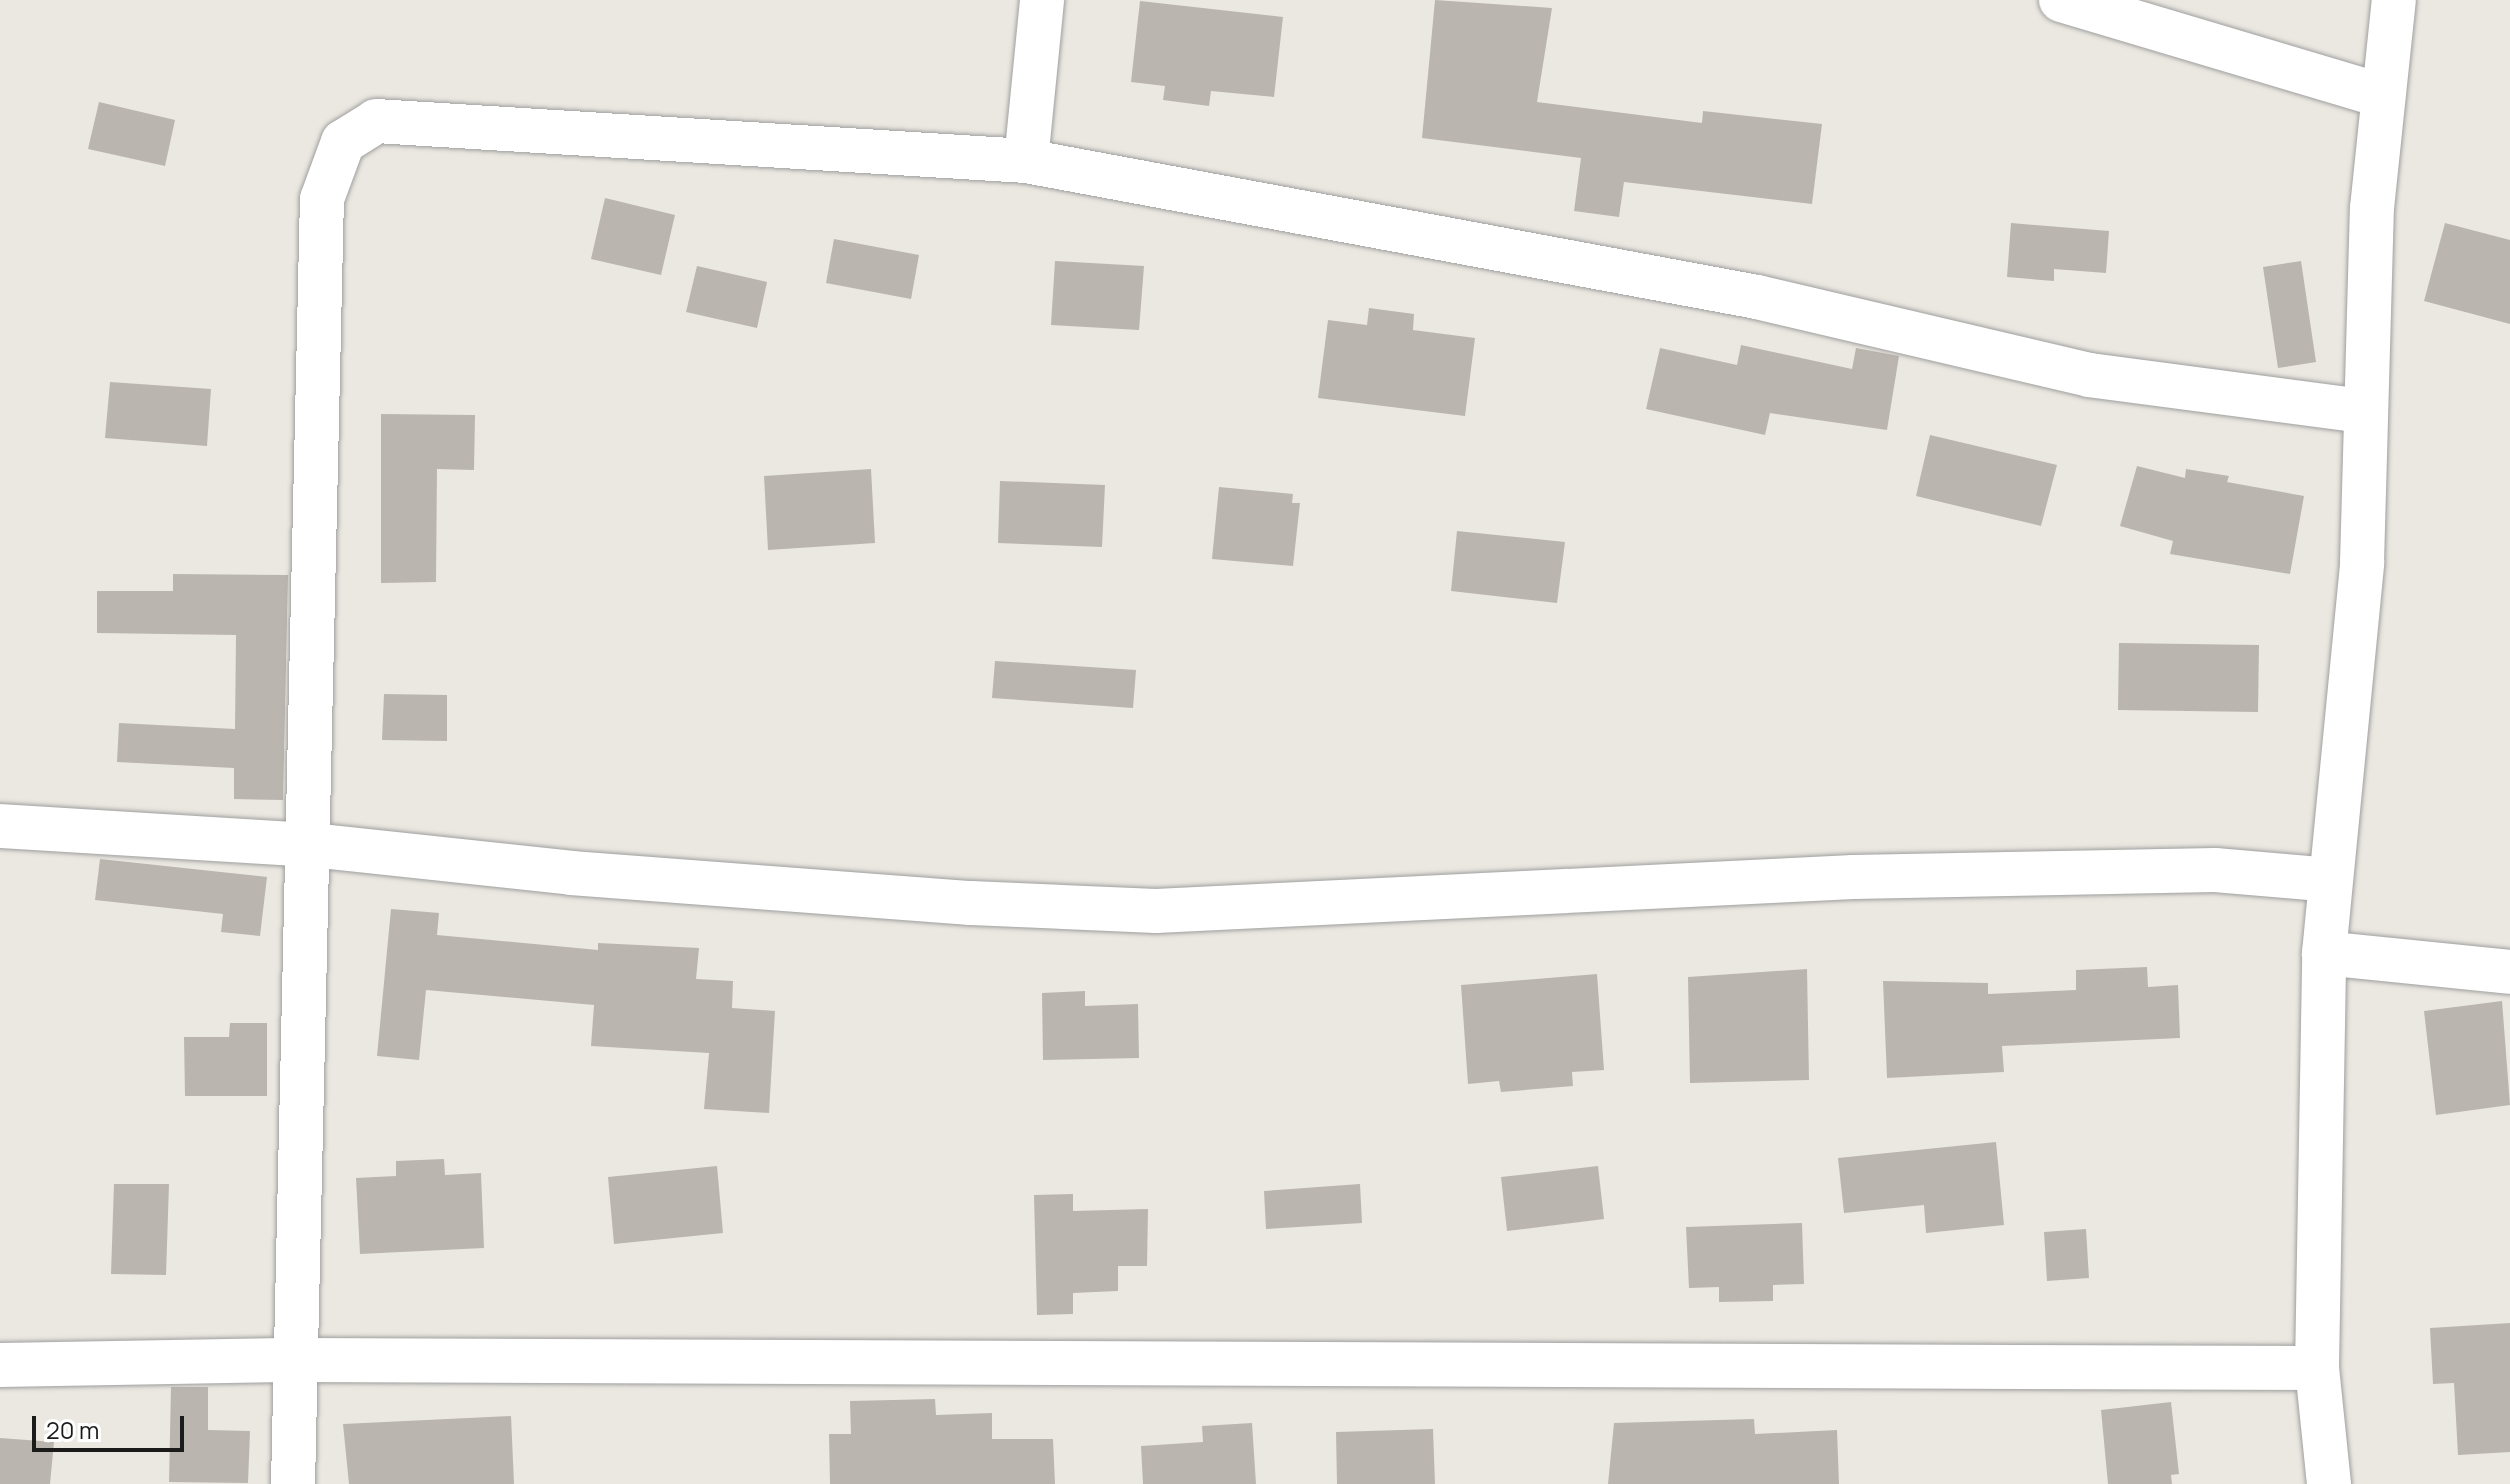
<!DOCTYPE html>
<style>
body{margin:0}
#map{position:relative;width:2510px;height:1484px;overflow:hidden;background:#ebe8e1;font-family:Manrope,sans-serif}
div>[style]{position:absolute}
.building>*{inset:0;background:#bbb5af}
.roads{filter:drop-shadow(0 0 2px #9f9f9f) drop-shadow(0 0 2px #9f9f9f)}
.minor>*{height:44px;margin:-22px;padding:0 22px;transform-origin:22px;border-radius:22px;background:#fff}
span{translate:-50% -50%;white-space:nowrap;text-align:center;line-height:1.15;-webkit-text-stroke:6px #fff;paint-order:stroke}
.scale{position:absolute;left:32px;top:1416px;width:152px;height:36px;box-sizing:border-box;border:4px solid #1b1b1b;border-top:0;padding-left:10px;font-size:24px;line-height:28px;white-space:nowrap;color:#1b1b1b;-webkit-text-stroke:6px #fff;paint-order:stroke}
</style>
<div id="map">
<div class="building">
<i style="clip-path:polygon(1435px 0,1552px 8px,1537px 102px,1702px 123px,1703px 111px,1822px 124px,1812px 204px,1624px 182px,1619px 217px,1574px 211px,1581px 158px,1422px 138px)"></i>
<i style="clip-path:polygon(1140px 1px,1283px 17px,1274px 97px,1211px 91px,1209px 106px,1163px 100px,1165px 86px,1131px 82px)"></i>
<i style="clip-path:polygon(99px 102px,175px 120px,165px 166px,88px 149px)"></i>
<i style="clip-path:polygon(605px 198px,675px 215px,661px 275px,591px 259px)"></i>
<i style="clip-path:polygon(2011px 223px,2109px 231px,2106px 273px,2054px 269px,2054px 281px,2007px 277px)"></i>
<i style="clip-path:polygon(2445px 223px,2510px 240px,2510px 324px,2424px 301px)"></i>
<i style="clip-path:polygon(834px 239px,919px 255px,911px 299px,826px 283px)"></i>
<i style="clip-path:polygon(1055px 261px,1144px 266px,1139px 330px,1051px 325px)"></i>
<i style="clip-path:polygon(2301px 261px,2316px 362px,2278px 368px,2263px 267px)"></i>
<i style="clip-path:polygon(697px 266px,767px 282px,757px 328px,686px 312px)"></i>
<i style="clip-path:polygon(1369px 308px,1414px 314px,1413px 330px,1475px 338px,1465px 416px,1318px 398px,1328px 320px,1367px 325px)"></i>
<i style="clip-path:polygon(1741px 345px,1852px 369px,1856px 348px,1899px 356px,1887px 430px,1770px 413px,1765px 435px,1646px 409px,1660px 348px,1737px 365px)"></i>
<i style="clip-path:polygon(110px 382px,211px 389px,207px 446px,105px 438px)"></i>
<i style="clip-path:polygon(381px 414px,475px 415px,474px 470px,437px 469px,436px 582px,381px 583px)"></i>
<i style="clip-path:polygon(1930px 435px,2057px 465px,2041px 526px,1916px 496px)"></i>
<i style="clip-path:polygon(2137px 466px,2185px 478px,2186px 469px,2229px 476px,2227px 482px,2304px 496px,2290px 574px,2170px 554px,2173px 541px,2120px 526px)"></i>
<i style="clip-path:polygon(871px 469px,875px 543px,768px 550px,764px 476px)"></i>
<i style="clip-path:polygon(1000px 481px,1105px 485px,1102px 547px,998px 543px)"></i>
<i style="clip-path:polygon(1219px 487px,1293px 494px,1292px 503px,1300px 503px,1293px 566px,1212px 559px)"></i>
<i style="clip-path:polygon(1457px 531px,1565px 542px,1557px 603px,1451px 591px)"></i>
<i style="clip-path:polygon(173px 574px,288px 575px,283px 800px,234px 799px,234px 768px,117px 762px,119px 723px,235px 729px,236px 635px,97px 633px,97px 591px,173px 591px)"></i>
<i style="clip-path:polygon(2119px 643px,2259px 645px,2258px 712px,2118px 710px)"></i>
<i style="clip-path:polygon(995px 661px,1136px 670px,1133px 708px,992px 698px)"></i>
<i style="clip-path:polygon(384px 694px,447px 695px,447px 741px,382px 740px)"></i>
<i style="clip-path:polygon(100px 859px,267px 877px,260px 936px,221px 932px,223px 914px,95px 900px)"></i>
<i style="clip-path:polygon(391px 909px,439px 913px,437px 935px,598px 950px,598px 943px,699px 948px,696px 979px,733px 981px,732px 1008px,775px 1011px,769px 1113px,704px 1109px,709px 1053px,591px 1046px,594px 1005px,426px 990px,419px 1060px,377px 1056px)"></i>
<i style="clip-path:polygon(2147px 967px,2148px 987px,2178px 985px,2180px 1038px,2002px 1046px,2004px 1072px,1887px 1078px,1883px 981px,1988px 983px,1988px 994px,2076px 990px,2076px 970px)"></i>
<i style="clip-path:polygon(1807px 969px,1809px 1080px,1690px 1083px,1688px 977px)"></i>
<i style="clip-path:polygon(1597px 974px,1604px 1070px,1572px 1072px,1573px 1086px,1501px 1092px,1499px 1081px,1468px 1084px,1461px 985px)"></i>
<i style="clip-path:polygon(1085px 991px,1085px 1006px,1138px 1004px,1139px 1058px,1043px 1060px,1042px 993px)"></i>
<i style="clip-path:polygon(2502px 1001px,2510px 1105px,2436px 1115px,2424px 1011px)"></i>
<i style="clip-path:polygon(230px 1023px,267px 1023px,267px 1096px,185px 1096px,184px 1037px,229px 1037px)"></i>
<i style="clip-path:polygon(1996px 1142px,2004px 1225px,1926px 1233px,1924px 1205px,1844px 1213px,1838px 1158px)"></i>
<i style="clip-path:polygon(444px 1159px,445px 1175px,481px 1173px,484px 1248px,360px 1254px,356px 1178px,396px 1176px,396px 1161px)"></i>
<i style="clip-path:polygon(717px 1166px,723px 1233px,614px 1244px,608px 1177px)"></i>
<i style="clip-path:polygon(1598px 1166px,1604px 1219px,1507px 1231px,1501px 1177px)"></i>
<i style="clip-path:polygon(114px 1184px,169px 1184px,166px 1275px,111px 1274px)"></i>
<i style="clip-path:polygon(1360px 1184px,1362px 1223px,1266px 1229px,1264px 1191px)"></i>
<i style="clip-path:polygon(1073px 1194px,1073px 1211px,1148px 1209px,1147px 1266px,1118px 1266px,1118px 1291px,1073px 1293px,1073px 1314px,1037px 1315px,1034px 1195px)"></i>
<i style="clip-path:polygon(1802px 1223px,1804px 1284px,1773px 1285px,1773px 1301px,1719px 1302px,1719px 1287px,1689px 1288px,1686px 1227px)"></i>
<i style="clip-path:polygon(2086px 1229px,2089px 1278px,2047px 1281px,2044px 1232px)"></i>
<i style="clip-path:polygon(2510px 1323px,2510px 1452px,2458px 1455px,2454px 1383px,2433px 1384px,2430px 1328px)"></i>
<i style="clip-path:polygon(171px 1387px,208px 1387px,208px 1430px,250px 1431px,248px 1483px,169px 1482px)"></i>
<i style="clip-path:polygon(935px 1399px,936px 1415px,992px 1413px,992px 1439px,1053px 1439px,1055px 1484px,830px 1484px,829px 1434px,851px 1434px,850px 1401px)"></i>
<i style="clip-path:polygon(2171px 1402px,2179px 1474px,2171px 1475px,2172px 1484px,2108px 1484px,2101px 1410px)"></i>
<i style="clip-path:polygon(511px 1416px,514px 1484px,349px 1484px,343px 1424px)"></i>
<i style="clip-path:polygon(1754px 1419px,1755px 1434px,1837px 1430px,1839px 1484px,1608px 1484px,1614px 1423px)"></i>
<i style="clip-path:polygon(1252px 1423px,1256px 1484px,1143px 1484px,1141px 1446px,1203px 1442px,1202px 1426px)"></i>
<i style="clip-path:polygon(1433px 1429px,1435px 1484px,1337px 1484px,1336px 1432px)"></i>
<i style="clip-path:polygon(0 1438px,54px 1442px,50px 1484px,0 1484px)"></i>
</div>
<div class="roads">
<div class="minor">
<i style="left:2061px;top:0;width:336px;rotate:16.6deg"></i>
<i style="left:1026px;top:161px;width:162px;rotate:-84.3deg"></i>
<i style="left:0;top:826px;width:312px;rotate:3.5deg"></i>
<i style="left:311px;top:845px;width:262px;rotate:6.1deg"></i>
<i style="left:571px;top:873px;width:401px;rotate:4.3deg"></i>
<i style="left:971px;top:903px;width:185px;rotate:2.5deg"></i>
<i style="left:1156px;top:911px;width:698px;rotate:-2.79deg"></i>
<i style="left:1853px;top:877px;width:362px;rotate:-1.1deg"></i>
<i style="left:2215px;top:870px;width:116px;rotate:4.9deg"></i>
<i style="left:2324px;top:953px;width:187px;rotate:5.8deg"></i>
<i style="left:0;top:1365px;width:299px;rotate:-1deg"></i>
<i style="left:299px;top:1360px;width:2018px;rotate:0.23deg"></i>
<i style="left:293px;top:1484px;width:1285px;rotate:-88.71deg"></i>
<i style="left:322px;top:199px;width:61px;rotate:-69.8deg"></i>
<i style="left:343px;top:142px;width:39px;rotate:-32deg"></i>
<i style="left:376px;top:121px;width:651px;rotate:3.52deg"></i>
<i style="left:1026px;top:161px;width:744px;rotate:10.54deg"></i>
<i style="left:1757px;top:297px;width:341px;rotate:13.2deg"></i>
<i style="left:2089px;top:375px;width:275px;rotate:7.5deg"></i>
<i style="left:2329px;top:1484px;width:117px;rotate:-95.9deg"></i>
<i style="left:2317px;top:1368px;width:415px;rotate:-89deg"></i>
<i style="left:2324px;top:953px;width:392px;rotate:-84.4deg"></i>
<i style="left:2362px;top:563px;width:355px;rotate:-88.4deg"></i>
<i style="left:2372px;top:208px;width:209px;rotate:-84deg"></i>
</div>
</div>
<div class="scale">20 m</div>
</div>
